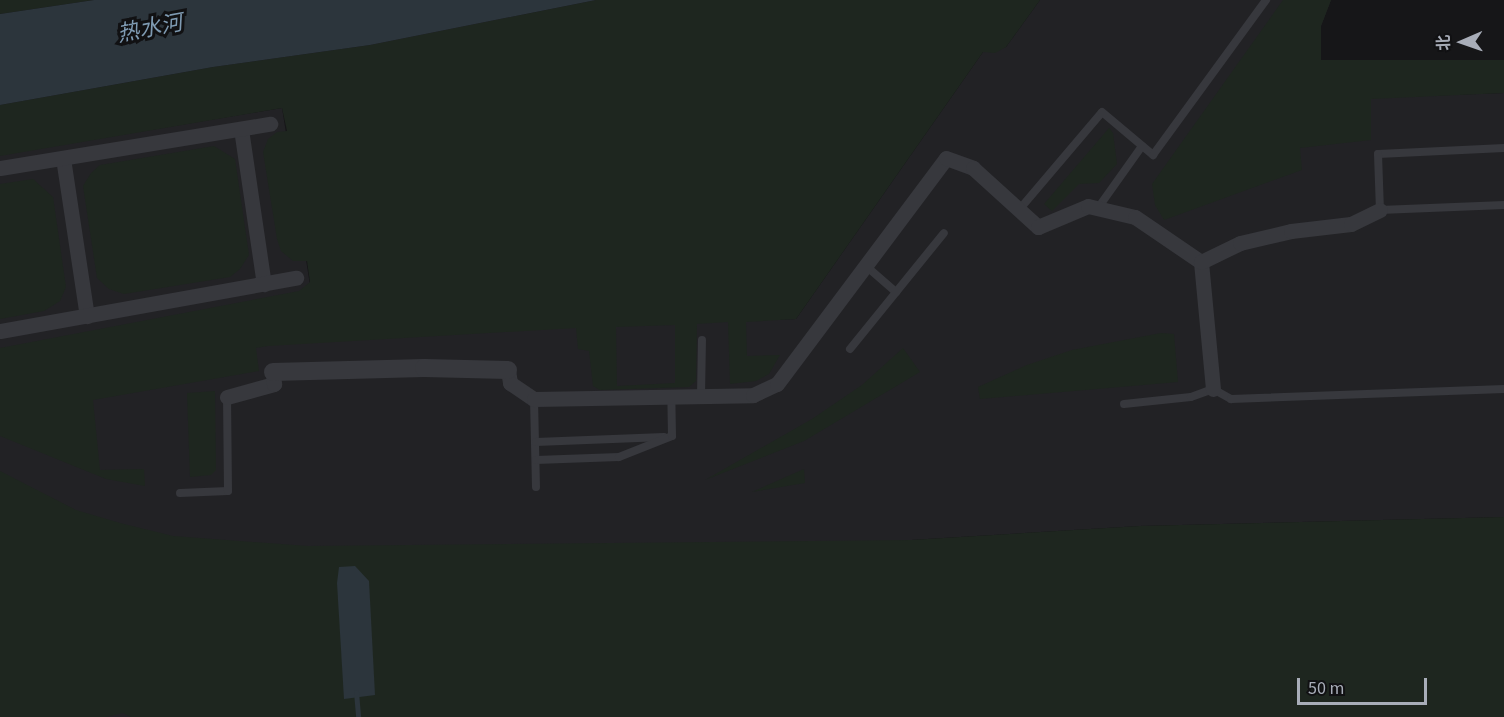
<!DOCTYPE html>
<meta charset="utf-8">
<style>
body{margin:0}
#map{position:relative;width:1504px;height:717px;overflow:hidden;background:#161618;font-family:"Source Sans 3","Noto Sans SC",sans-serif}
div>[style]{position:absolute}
.built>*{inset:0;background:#222225}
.green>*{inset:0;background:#1e261f}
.water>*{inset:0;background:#2c353c}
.stream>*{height:5px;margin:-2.5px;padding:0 2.5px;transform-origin:2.5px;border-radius:2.5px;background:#2c353c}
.service>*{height:8px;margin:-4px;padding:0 4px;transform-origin:4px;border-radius:4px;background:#37383d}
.minor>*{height:15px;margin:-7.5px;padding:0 7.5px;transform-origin:7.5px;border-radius:7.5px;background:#37383d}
.tertiary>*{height:18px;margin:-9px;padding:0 9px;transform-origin:9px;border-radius:9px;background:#37383d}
span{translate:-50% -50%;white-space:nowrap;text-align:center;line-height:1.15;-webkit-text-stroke:6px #111113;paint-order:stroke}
.water-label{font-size:22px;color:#7f9bb3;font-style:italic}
.north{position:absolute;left:1432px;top:12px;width:60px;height:60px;-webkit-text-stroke:4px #111113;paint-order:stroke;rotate:268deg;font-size:16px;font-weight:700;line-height:24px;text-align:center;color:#a8adb8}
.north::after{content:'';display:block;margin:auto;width:21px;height:27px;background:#a8adb8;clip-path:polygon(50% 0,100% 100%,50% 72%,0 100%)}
.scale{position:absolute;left:1297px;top:678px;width:130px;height:27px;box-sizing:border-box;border:3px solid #a8adb8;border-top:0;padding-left:8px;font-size:18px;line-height:21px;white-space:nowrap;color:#a8adb8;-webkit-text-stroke:4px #111113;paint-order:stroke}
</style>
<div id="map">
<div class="built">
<i style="clip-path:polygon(1040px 0,1331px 0,1321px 26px,1321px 60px,1370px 98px,1504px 93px,1504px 517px,1140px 526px,911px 540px,310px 717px,0 717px,0 155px,282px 108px,319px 342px,478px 331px,796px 319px,983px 52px,1006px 47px)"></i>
</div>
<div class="green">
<i style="clip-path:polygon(0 0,94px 0,0 14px)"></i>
<i style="clip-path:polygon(evenodd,596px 0,1040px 0,1006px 47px,995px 53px,983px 52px,796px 319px,746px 322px,747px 356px,780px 355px,769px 374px,756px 381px,730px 384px,728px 322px,697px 324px,696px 381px,689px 387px,600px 390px,593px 386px,589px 351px,578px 349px,576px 328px,268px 346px,256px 348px,259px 371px,93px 400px,100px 470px,144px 469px,145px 486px,106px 479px,0 436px,0 348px,299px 291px,310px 282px,307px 261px,293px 261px,281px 251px,277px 239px,263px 152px,268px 139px,277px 132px,287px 131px,282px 108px,0 156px,0 105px,213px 67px,370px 45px,596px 0,675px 325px,675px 383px,617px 386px,616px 327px,675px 325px)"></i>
<i style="clip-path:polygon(1283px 0,1331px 0,1321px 26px,1321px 60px,1504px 60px,1504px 93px,1371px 99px,1371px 140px,1300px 148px,1302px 170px,1164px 220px,1155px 205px,1152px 184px)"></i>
<i style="clip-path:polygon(1109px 128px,1113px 133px,1117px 164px,1099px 183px,1079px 184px,1052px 211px,1044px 204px)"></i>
<i style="clip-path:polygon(214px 146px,235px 159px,249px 255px,240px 269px,230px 277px,124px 294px,109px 289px,97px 278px,83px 186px,91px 173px,100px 165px)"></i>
<i style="clip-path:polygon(33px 179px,53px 197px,66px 287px,60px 301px,44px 311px,0 319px,0 184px)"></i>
<i style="clip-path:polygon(1161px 333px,1174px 334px,1178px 382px,980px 399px,978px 387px,1027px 365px,1072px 350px)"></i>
<i style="clip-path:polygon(903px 348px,920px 372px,804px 441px,705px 480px,812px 419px,862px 385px)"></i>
<i style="clip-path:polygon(215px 391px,216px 470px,211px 475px,190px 477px,187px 393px)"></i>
<i style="clip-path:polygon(804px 469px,805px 483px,752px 492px)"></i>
<i style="clip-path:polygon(0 471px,76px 510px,120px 523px,173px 536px,308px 546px,911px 540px,1140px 526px,1504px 517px,1504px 717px,131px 717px,123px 713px,106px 717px,0 717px)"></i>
</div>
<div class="water">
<i style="clip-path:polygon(94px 0,596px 0,370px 45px,213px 67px,0 105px,0 14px)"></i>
<i style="clip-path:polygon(355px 566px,369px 581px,375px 695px,344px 699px,337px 583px,339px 567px)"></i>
</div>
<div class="stream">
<i style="left:356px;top:692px;width:25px;rotate:85deg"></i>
</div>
<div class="service">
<i style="left:1504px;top:148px;width:126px;rotate:177.3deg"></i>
<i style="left:1378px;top:154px;width:56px;rotate:88deg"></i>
<i style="left:1380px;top:210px;width:124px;rotate:-2.3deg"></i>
<i style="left:1098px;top:208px;width:76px;rotate:-54.6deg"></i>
<i style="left:1019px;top:210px;width:128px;rotate:-49.7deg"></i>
<i style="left:1102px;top:112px;width:67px;rotate:40.1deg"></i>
<i style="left:1153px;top:155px;width:192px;rotate:-53.9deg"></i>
<i style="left:866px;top:266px;width:40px;rotate:41deg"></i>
<i style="left:850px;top:349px;width:149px;rotate:-51deg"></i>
<i style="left:701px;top:396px;width:56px;rotate:-89deg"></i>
<i style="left:534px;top:399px;width:88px;rotate:88.7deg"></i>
<i style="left:1124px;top:404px;width:67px;rotate:-6deg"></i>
<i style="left:1191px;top:397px;width:23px;rotate:-20deg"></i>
<i style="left:1213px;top:389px;width:21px;rotate:29deg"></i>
<i style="left:1231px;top:399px;width:273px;rotate:-2.1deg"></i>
<i style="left:536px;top:442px;width:128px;rotate:-2.2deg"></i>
<i style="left:536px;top:460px;width:83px;rotate:-2.1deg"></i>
<i style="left:619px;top:457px;width:57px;rotate:-21.6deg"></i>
<i style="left:672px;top:436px;width:39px;rotate:-91deg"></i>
<i style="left:180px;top:493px;width:48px;rotate:-2.4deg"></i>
<i style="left:228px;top:491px;width:94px;rotate:-90.6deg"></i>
</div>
<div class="minor">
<i style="left:241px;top:129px;width:157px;rotate:81.6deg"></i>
<i style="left:63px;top:158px;width:160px;rotate:81.4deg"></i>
<i style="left:0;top:168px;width:274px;rotate:-9.3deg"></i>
<i style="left:0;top:331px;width:301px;rotate:-10.2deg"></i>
<i style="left:508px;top:370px;width:13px;rotate:81deg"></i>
<i style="left:510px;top:383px;width:29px;rotate:34deg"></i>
<i style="left:534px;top:399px;width:219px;rotate:-1deg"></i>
<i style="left:753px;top:395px;width:26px;rotate:-25deg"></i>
<i style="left:777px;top:384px;width:282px;rotate:-53.2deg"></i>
<i style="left:946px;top:158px;width:29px;rotate:20deg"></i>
<i style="left:973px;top:168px;width:88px;rotate:42.2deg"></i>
<i style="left:1038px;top:227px;width:54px;rotate:-22.8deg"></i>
<i style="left:1088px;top:206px;width:48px;rotate:13.2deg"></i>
<i style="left:1135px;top:217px;width:80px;rotate:34.3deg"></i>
<i style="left:1213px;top:389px;width:128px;rotate:-95.4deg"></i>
<i style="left:1201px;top:262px;width:43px;rotate:-26deg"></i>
<i style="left:1240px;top:243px;width:52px;rotate:-13.2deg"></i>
<i style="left:1291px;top:231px;width:60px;rotate:-6.7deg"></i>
<i style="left:1351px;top:224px;width:32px;rotate:-26deg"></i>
<i style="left:227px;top:397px;width:49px;rotate:-15.5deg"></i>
<i style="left:274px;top:384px;width:12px;rotate:-95deg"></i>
</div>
<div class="tertiary">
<i style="left:273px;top:372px;width:151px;rotate:-1.5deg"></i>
<i style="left:424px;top:368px;width:84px;rotate:1.4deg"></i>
</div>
<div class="water-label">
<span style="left:150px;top:29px;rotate:-11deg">热水河</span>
</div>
<div class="north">北</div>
<div class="scale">50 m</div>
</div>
